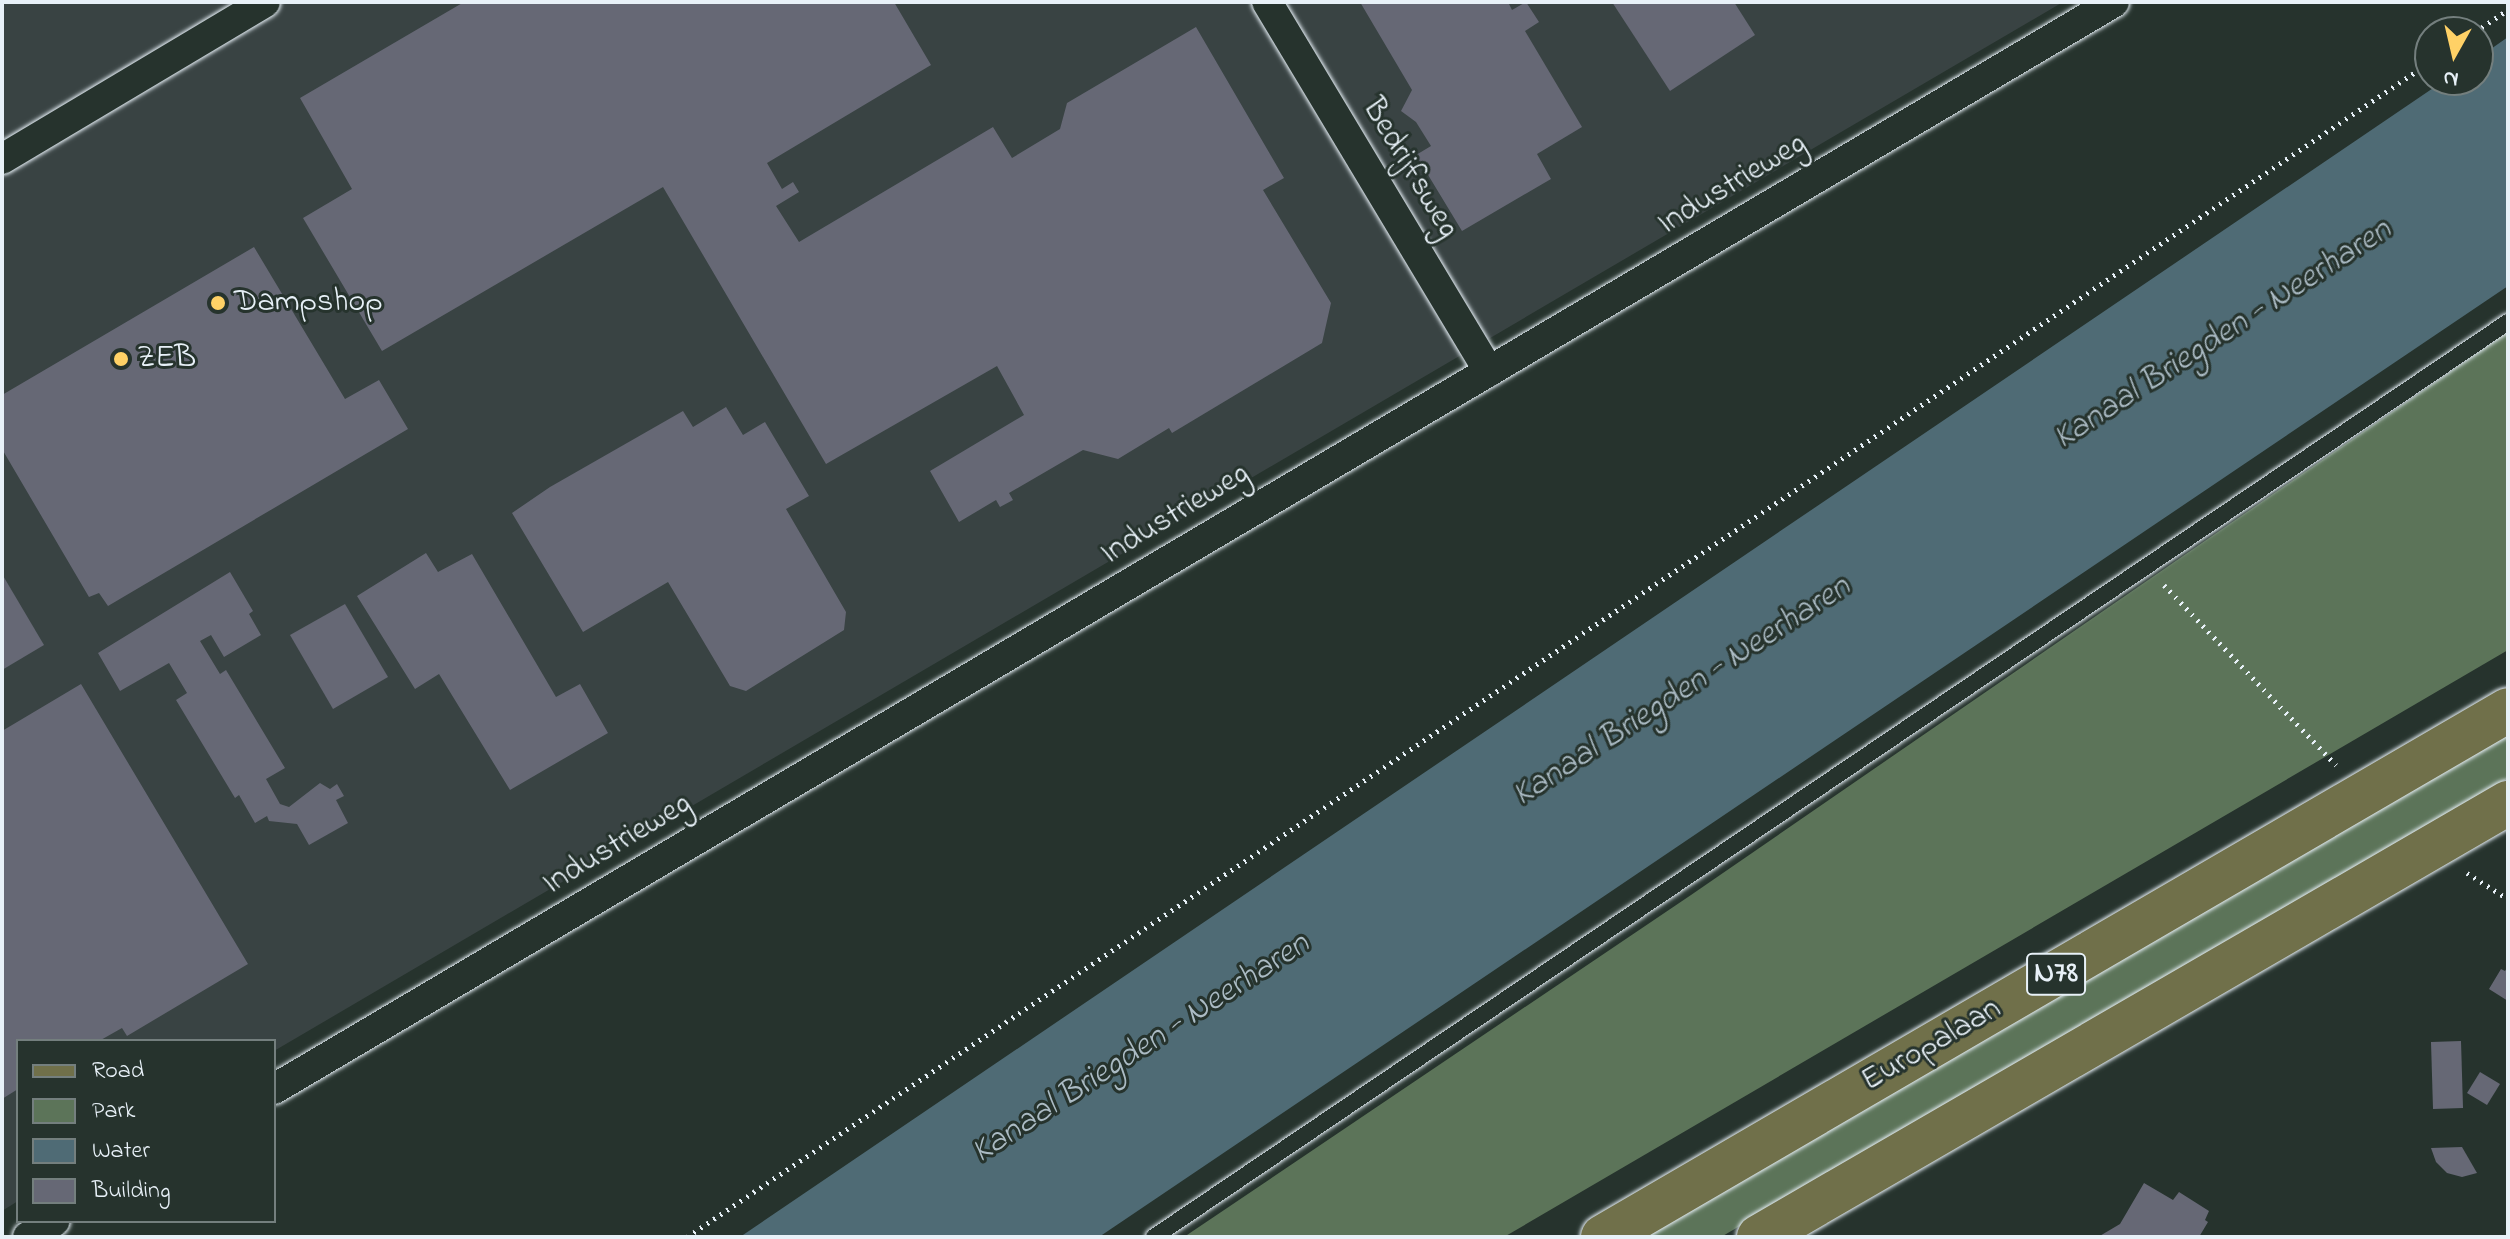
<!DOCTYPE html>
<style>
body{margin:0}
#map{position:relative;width:2510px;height:1239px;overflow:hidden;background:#26332d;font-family:"Indie Flower",sans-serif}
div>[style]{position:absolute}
.built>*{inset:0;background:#394343}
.green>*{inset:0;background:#5c7459}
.water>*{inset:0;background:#4f6b75}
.building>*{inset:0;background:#666875}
.path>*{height:5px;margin-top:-2.5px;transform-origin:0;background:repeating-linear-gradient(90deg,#e8f1f8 0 2px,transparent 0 8px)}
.roads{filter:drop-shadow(0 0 2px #e8f1f8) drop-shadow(0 0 2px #e8f1f8)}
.service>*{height:16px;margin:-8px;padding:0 8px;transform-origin:8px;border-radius:8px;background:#26332d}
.minor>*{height:30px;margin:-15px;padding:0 15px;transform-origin:15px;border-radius:15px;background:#26332d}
.primary>*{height:44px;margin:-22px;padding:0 22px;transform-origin:22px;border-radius:22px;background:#70704a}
.dots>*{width:22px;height:22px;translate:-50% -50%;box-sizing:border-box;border:4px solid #26332d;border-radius:50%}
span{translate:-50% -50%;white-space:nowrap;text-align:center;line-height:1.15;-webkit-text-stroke:6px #26332d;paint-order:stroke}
.shield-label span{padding:2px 6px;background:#26332d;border:2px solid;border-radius:6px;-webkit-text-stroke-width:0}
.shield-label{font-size:30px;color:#e8f1f8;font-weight:700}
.street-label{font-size:32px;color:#e8f1f8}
.poi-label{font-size:32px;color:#e8f1f8}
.left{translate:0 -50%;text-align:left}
.water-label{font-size:34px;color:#abbbc4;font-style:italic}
.frame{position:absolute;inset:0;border:4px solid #e8f1f8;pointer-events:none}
.legend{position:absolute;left:16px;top:1039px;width:260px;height:184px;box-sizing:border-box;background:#26332d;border:2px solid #747f7e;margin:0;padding:10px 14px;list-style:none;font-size:24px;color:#e8f1f8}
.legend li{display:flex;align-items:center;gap:16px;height:40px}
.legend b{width:40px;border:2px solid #747f7e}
.north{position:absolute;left:2414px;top:16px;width:80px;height:80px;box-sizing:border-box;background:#26332d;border:2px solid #747f7e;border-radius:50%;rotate:188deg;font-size:22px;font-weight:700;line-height:32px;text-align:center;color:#e8f1f8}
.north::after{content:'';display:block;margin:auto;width:28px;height:36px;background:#ffd166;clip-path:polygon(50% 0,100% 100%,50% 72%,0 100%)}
</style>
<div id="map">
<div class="built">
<i style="clip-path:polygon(2px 2px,2063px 2px,274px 1051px,274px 1041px,18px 1041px,18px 1201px,2px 1211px)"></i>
</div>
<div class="green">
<i style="clip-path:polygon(2508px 332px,2508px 650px,1504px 1237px,1184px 1237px,1691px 895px)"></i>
<i style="clip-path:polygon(2508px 731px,2508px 778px,1721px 1237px,1642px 1237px)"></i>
</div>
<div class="water">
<i style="clip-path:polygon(2508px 37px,2508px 286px,1099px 1237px,740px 1237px,2445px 80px,2478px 80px,2478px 58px)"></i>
</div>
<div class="building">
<i style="clip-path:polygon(464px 2px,894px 2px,931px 65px,767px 163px,782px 189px,793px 182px,799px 192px,776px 206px,799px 242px,993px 127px,1012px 158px,1060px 129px,1067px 103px,1196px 27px,1284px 178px,1263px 190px,1331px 303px,1322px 343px,1172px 433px,1169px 428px,1118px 459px,1083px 450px,1009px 493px,1013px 500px,1000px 507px,996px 500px,959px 522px,930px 471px,1024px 415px,997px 366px,826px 464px,663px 187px,382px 351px,303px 218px,352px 189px,300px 98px)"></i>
<i style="clip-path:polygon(1360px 2px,1508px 2px,1512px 10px,1526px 2px,1539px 22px,1525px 31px,1582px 127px,1537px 154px,1551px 179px,1462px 231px,1416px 155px,1431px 146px,1416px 122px,1401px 111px,1412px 90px)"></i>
<i style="clip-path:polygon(1612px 2px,1734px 2px,1755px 35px,1670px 91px)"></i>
<i style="clip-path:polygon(254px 247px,345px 399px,379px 380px,408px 429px,108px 606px,99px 593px,89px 597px,2px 449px,2px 395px)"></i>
<i style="clip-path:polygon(726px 407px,743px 435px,765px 422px,809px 496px,786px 509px,846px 612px,844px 630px,746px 691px,730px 686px,668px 582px,583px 632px,512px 513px,550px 487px,683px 411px,693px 427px)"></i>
<i style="clip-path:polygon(426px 553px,438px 572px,472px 554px,556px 697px,580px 684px,608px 733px,510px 790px,439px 674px,415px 689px,357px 596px)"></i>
<i style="clip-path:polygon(230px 572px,253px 611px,249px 614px,261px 635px,224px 657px,211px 635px,200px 641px,220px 674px,226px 670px,285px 768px,266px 779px,280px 804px,289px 807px,320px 783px,330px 789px,337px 784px,344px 796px,336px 800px,348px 823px,309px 845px,297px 824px,269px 821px,267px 816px,255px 823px,239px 795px,235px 798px,176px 700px,187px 693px,169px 663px,120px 691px,98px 653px)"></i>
<i style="clip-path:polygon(2px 574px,44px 645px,2px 670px)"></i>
<i style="clip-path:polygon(345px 604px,388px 677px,333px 709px,290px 635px)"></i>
<i style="clip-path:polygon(81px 684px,248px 964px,127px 1036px,122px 1028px,99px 1041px,18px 1041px,18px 1089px,2px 1099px,2px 731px)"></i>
<i style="clip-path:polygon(2508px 966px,2508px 1001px,2489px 989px,2501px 969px,2505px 971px)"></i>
<i style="clip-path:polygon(2461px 1041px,2463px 1108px,2433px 1109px,2431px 1042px)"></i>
<i style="clip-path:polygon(2480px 1072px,2500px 1084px,2487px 1105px,2467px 1093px)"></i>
<i style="clip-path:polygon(2462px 1147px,2477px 1173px,2462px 1177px,2447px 1173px,2436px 1162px,2431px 1148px)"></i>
<i style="clip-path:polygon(2144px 1183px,2173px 1200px,2179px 1192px,2209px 1211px,2205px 1220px,2208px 1222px,2199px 1237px,2098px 1237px,2120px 1224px)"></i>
</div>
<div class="path">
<i style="left:2475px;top:32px;width:40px;rotate:-34deg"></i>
<i style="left:2164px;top:585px;width:249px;rotate:46.3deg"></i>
<i style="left:2467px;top:873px;width:49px;rotate:32.4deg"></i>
<i style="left:687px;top:1237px;width:2102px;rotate:-33.98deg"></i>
</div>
<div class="roads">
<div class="service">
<i style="left:1154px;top:1237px;width:1634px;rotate:-34.05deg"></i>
</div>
<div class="minor">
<i style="left:1267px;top:2px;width:431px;rotate:59deg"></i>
<i style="left:2px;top:159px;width:306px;rotate:-30.8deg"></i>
<i style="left:274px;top:1089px;width:2137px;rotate:-30.57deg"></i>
<i style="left:28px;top:1237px;width:31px;rotate:-31deg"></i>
</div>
<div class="primary">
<i style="left:1603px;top:1237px;width:1047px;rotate:-30.21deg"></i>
<i style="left:1759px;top:1237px;width:866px;rotate:-30.09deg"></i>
</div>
</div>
<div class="dots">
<i style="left:218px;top:303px;background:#ffd166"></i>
<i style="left:121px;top:359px;background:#ffd166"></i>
</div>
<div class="shield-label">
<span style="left:2056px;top:974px">N78</span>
</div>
<div class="street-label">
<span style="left:1409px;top:169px;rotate:59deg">Bedrijfsweg</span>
<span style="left:1733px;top:185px;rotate:-31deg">Industrieweg</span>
<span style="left:1176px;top:515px;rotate:-31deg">Industrieweg</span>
<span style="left:618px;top:845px;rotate:-31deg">Industrieweg</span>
<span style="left:1932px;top:1046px;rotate:-30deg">Europalaan</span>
</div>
<div class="poi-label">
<span class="left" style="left:234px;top:303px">Dampshop</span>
<span class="left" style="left:137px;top:359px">ZEB</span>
</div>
<div class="water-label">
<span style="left:2223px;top:335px;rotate:-33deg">Kanaal Briegden - Neerharen</span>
<span style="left:1682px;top:692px;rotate:-33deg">Kanaal Briegden - Neerharen</span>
<span style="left:1141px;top:1049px;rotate:-33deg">Kanaal Briegden - Neerharen</span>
</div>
<div class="frame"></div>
<ul class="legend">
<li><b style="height:10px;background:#70704a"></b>Road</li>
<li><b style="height:22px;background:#5c7459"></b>Park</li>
<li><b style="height:22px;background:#4f6b75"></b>Water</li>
<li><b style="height:22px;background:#666875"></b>Building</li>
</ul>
<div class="north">N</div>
</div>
